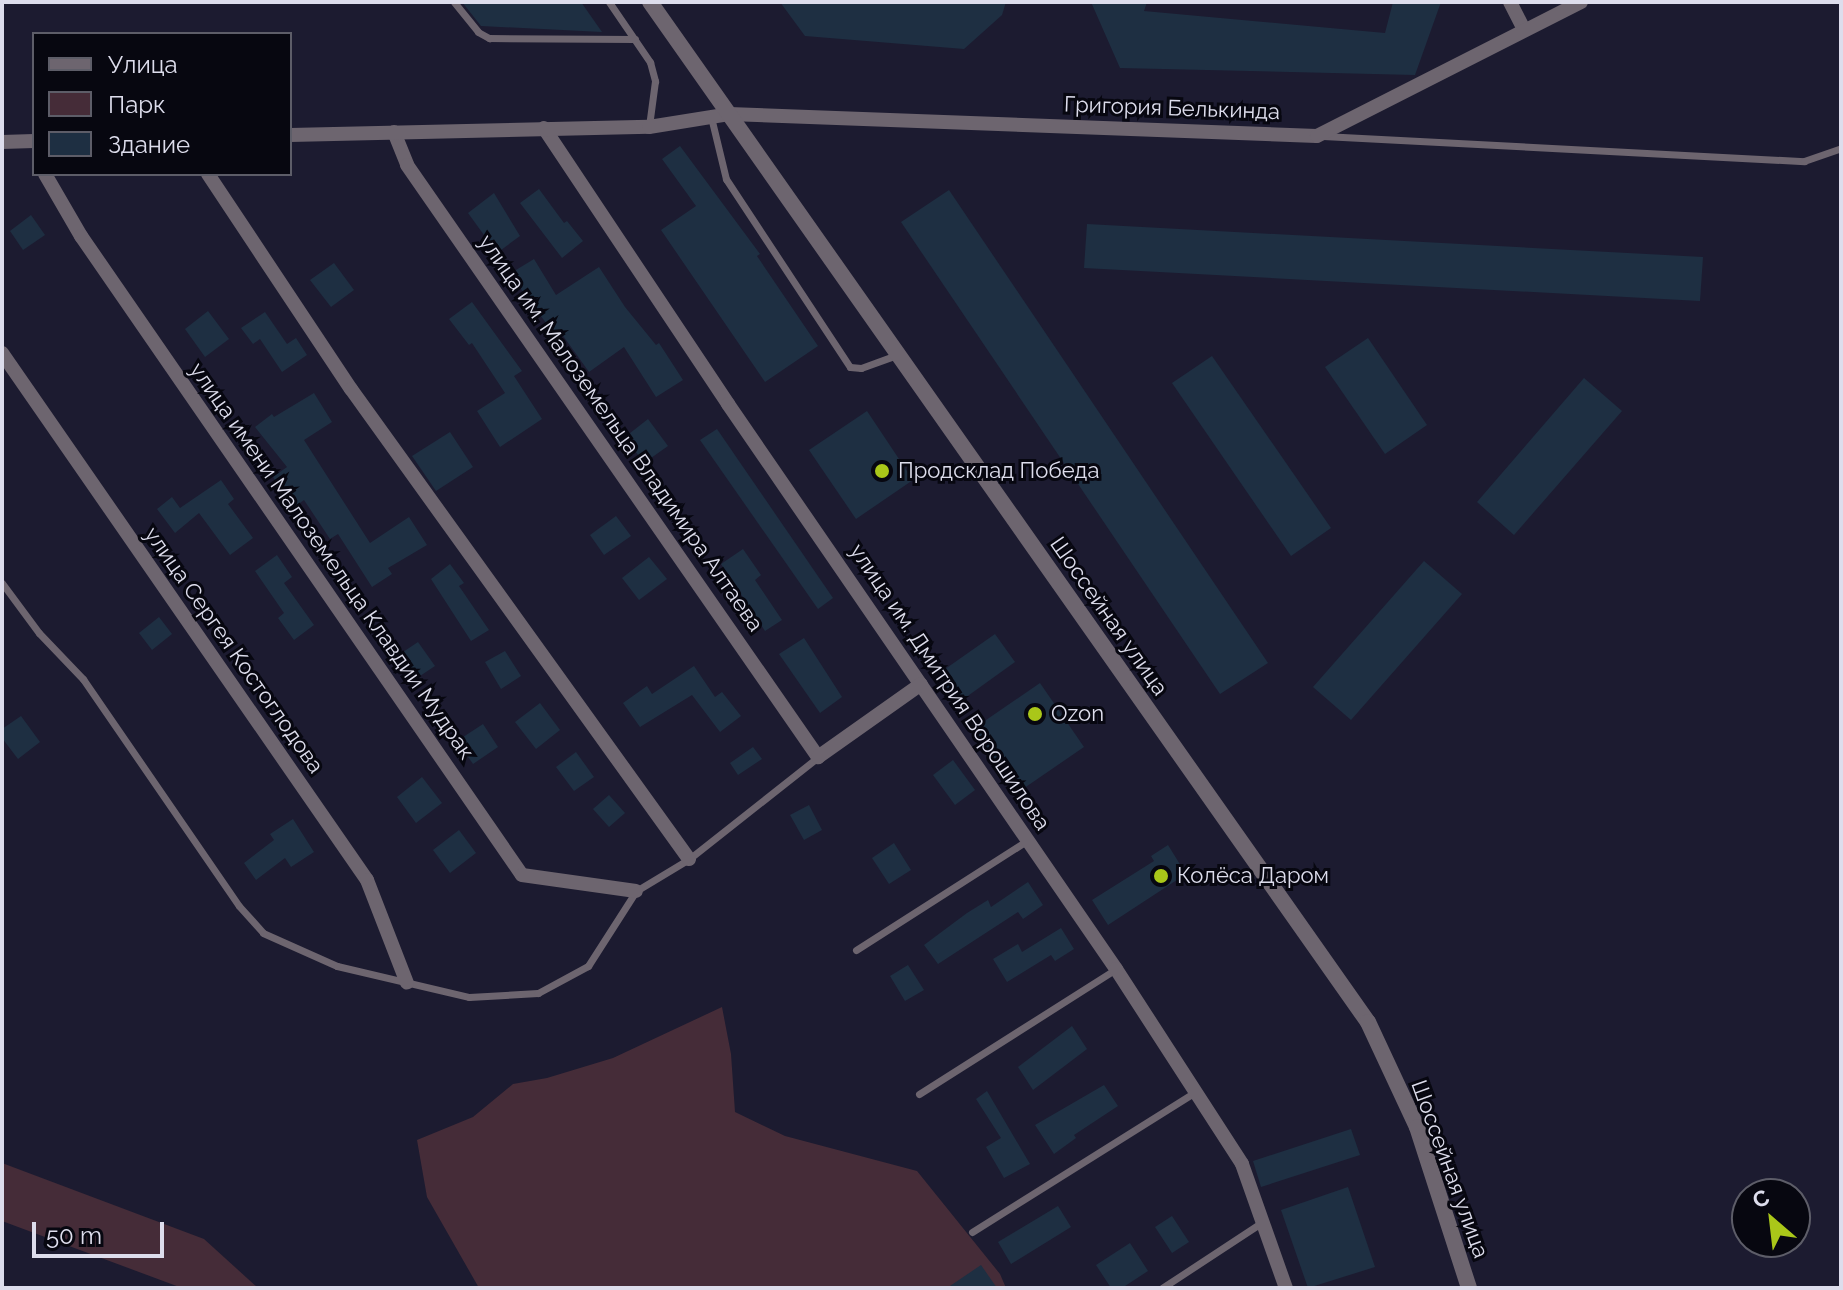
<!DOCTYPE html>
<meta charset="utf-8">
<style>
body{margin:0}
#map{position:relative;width:1843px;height:1290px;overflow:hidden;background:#1c1b30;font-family:Raleway,sans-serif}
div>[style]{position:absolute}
.green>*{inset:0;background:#452c38}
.building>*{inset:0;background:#1e2f42}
.service>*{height:7px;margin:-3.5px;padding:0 3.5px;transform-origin:3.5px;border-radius:3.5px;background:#6d656f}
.minor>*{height:14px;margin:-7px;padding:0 7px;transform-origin:7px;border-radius:7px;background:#6d656f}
.tertiary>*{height:16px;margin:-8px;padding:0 8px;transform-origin:8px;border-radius:8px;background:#6d656f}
.dots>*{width:22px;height:22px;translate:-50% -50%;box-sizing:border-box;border:4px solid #070710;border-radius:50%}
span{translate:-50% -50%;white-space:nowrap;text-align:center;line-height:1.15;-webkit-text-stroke:6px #070710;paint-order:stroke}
.street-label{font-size:22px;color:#ddddec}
.poi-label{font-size:22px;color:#ddddec}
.left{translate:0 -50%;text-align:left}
.frame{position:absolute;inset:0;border:4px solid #ddddec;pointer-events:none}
.legend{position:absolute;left:32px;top:32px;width:260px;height:144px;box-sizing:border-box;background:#070710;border:2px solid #5d5d68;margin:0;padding:10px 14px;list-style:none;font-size:24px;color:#ddddec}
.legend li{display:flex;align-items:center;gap:16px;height:40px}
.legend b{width:40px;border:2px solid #5d5d68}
.north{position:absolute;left:1731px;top:1178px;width:80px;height:80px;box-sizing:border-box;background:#070710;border:2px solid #5d5d68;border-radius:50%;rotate:332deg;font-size:22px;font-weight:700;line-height:32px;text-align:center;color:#ddddec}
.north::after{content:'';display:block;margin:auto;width:28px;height:36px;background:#aac719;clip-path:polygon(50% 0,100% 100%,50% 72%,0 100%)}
.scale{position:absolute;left:32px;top:1222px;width:132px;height:36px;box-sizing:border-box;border:4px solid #ddddec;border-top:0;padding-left:10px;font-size:24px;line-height:28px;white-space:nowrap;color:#ddddec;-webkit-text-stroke:6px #070710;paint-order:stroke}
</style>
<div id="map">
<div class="green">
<i style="clip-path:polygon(722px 1007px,731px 1054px,735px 1112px,785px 1136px,917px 1171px,1000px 1274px,1006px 1288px,479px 1288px,427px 1197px,417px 1140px,473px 1117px,513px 1084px,547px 1078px,613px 1058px)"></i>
<i style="clip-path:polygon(2px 1163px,204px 1239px,258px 1288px,182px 1288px,2px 1221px)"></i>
</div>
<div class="building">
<i style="clip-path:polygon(462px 2px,581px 2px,602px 32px,481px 26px)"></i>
<i style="clip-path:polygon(780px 2px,1006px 2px,1002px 15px,964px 49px,805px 36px)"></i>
<i style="clip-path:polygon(1091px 2px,1147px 2px,1144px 11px,1385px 33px,1393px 2px,1441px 2px,1415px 75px,1120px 68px)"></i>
<i style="clip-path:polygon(680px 146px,760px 254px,757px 256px,818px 346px,765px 382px,661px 230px,696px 206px,662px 159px)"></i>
<i style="clip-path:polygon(539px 189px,564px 223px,567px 221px,583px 241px,562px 258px,520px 203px)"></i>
<i style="clip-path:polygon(949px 190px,1268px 663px,1220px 694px,901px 222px)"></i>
<i style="clip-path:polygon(494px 193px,520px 236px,497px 253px,468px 213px)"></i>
<i style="clip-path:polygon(31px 215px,45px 235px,23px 250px,10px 231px)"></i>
<i style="clip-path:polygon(1087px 224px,1703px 257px,1700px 301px,1084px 268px)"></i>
<i style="clip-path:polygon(534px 259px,556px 295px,599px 267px,625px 307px,656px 345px,659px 343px,683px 380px,656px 397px,624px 347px,589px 372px,561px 333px,557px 337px,526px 297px,511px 273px)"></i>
<i style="clip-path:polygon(334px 263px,354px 290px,331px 307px,310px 280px)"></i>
<i style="clip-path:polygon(472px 302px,522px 371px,514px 376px,542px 419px,500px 447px,477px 411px,505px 393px,472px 343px,469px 345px,449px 319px)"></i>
<i style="clip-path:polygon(208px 311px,229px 339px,205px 357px,185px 329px)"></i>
<i style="clip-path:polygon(265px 312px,287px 344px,296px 338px,307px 355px,282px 372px,260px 339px,253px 344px,241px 328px)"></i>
<i style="clip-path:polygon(1368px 338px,1427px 425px,1385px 454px,1325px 367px)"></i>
<i style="clip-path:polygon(1212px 356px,1331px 528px,1291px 556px,1172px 383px)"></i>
<i style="clip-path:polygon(1584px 378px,1622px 411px,1514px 535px,1477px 502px)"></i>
<i style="clip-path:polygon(314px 393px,332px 422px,304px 440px,370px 543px,409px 517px,427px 545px,388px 568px,392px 574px,372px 587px,338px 534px,330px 539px,304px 500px,293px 508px,273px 477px,287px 467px,255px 427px,272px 414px,274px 417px)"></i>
<i style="clip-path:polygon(867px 411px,913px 480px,856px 519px,809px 450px)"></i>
<i style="clip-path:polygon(648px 419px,668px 446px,644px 463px,625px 437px)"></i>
<i style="clip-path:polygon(717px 429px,833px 598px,818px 609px,700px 440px)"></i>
<i style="clip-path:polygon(450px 432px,473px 467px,436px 491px,412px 456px)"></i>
<i style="clip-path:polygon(221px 480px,234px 499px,228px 504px,253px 538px,230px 555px,199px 513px,175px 533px,157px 509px,172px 497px,180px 508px)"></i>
<i style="clip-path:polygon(616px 516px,631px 536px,604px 555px,590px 535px)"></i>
<i style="clip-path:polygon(743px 549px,761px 575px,755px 580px,782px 620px,765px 631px,721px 564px)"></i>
<i style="clip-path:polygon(277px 555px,292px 577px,284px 583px,314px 625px,294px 640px,278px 618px,284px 613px,255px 571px)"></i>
<i style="clip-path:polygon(649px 557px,667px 579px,639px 600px,622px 578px)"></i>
<i style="clip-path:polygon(1424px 561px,1462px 594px,1351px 720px,1313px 687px)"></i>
<i style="clip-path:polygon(450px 564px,464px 583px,459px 586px,489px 630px,471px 641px,431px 579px)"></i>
<i style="clip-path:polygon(159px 617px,172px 634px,152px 650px,139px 633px)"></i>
<i style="clip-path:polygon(995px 634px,1015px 662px,958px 703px,938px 674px)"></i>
<i style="clip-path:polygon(804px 638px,842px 697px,820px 713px,779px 654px)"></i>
<i style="clip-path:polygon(418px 642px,435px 666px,414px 680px,397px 656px)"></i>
<i style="clip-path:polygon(505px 651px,521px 676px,501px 689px,485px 662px)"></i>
<i style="clip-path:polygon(694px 666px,715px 697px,722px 692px,741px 716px,720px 732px,692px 695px,640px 727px,623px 703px,647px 686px,652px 694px)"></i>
<i style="clip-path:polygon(1040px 683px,1084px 747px,1017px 793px,973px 729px)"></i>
<i style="clip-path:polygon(540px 703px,560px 730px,536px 749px,515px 722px)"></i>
<i style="clip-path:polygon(21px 716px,40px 742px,18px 759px,2px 738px,2px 729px)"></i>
<i style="clip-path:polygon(483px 724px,498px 747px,473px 764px,457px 741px)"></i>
<i style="clip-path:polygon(753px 747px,762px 759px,738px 775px,730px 763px)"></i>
<i style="clip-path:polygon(576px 752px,594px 777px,574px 791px,556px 767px)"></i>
<i style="clip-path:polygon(953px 760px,975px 790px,955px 805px,933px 775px)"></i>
<i style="clip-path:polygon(422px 777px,442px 803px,416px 823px,397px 797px)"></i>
<i style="clip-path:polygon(609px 795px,625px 813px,609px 827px,593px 809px)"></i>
<i style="clip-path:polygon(809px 805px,822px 830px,804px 840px,790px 815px)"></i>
<i style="clip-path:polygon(293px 819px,314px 852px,291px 867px,285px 858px,256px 880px,244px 863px,274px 840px,270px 834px)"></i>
<i style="clip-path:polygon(459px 830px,476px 853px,450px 873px,433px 850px)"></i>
<i style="clip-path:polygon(894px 843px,911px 870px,889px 884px,872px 858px)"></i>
<i style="clip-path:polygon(1168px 845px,1186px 874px,1108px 925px,1092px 900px,1154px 861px,1151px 856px)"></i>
<i style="clip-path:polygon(1028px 882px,1043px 905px,1023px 919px,1018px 912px,938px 964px,924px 945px,967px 913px,988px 900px,991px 907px)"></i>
<i style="clip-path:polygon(1061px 928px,1074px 949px,1055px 961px,1051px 955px,1007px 982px,993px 959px,1018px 944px,1022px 952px)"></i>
<i style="clip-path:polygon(908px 965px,924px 990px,905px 1001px,890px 976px)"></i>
<i style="clip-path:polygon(1072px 1026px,1087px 1049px,1033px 1090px,1018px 1067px)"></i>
<i style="clip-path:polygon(1104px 1085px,1118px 1106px,1074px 1135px,1076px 1138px,1054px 1154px,1035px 1125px)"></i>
<i style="clip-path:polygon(987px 1091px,1030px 1164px,1004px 1178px,986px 1147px,1001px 1138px,976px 1099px)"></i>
<i style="clip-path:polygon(1351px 1129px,1360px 1155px,1261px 1187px,1253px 1161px)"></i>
<i style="clip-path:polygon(1348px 1187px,1375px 1267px,1308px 1288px,1281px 1210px)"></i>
<i style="clip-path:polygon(1058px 1206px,1071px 1227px,1011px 1264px,998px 1242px)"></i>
<i style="clip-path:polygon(1172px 1216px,1189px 1242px,1172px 1253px,1155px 1227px)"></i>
<i style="clip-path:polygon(1130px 1243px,1148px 1271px,1122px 1288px,1111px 1288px,1096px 1265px)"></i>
<i style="clip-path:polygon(981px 1265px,997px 1288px,947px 1288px)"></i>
</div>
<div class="service">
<i style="left:454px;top:2px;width:38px;rotate:51deg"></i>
<i style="left:478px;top:32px;width:13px;rotate:29deg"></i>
<i style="left:489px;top:38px;width:146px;rotate:0.4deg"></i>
<i style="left:609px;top:2px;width:73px;rotate:55.7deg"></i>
<i style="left:650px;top:62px;width:20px;rotate:75deg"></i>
<i style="left:655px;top:81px;width:45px;rotate:97.6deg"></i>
<i style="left:711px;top:117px;width:64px;rotate:76.4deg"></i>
<i style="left:726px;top:179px;width:225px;rotate:56.6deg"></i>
<i style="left:850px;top:367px;width:11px;rotate:5deg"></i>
<i style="left:861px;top:368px;width:37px;rotate:-20deg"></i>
<i style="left:1323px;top:136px;width:482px;rotate:3deg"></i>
<i style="left:1804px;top:161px;width:39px;rotate:-19deg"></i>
<i style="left:2px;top:583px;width:62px;rotate:53.5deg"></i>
<i style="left:39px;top:633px;width:64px;rotate:46.3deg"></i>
<i style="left:83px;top:679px;width:275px;rotate:55.5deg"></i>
<i style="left:239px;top:906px;width:36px;rotate:48deg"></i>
<i style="left:263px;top:933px;width:81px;rotate:24deg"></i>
<i style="left:337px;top:966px;width:136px;rotate:13.2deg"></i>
<i style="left:469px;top:997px;width:69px;rotate:-3.3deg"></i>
<i style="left:538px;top:993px;width:57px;rotate:-28.4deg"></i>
<i style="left:588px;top:966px;width:89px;rotate:-57.4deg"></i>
<i style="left:636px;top:891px;width:62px;rotate:-31.1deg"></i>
<i style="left:689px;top:859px;width:164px;rotate:-38.3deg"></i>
<i style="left:856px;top:950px;width:204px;rotate:-32.6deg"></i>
<i style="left:919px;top:1094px;width:233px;rotate:-32.4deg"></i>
<i style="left:972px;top:1232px;width:263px;rotate:-32.1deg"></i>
<i style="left:1162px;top:1288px;width:122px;rotate:-33.3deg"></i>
</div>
<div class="minor">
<i style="left:1510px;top:2px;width:29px;rotate:63deg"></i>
<i style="left:544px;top:128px;width:332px;rotate:56.3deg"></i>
<i style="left:728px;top:404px;width:685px;rotate:55.52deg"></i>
<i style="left:1116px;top:969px;width:232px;rotate:57.1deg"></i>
<i style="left:1242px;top:1164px;width:132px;rotate:70.5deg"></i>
<i style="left:394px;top:132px;width:35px;rotate:68deg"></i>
<i style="left:407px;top:165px;width:721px;rotate:55.23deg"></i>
<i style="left:818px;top:757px;width:126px;rotate:-35.3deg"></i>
<i style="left:290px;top:135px;width:359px;rotate:-1.3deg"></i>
<i style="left:649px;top:127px;width:81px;rotate:-9.2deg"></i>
<i style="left:729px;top:114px;width:588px;rotate:2.14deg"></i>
<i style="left:1317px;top:136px;width:296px;rotate:-26.9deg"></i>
<i style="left:2px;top:142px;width:32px;rotate:-2deg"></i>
<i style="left:45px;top:174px;width:72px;rotate:59.9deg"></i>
<i style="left:81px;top:236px;width:776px;rotate:55.39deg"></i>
<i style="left:522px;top:875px;width:115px;rotate:8deg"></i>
<i style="left:208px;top:174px;width:258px;rotate:56.4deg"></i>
<i style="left:351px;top:389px;width:579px;rotate:54.28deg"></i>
<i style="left:2px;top:353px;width:641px;rotate:55.29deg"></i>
<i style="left:367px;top:880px;width:110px;rotate:68.8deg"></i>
</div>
<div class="tertiary">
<i style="left:650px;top:2px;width:1247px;rotate:54.86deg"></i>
<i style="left:1368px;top:1022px;width:116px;rotate:65deg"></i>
<i style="left:1417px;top:1127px;width:169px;rotate:72.1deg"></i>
</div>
<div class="dots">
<i style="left:882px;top:471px;background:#aac719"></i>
<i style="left:1035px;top:714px;background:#aac719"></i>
<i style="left:1161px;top:876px;background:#aac719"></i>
</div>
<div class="street-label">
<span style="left:1172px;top:108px;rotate:2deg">Григория Белькинда</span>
<span style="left:621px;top:433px;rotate:55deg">улица им. Малоземельца Владимира Алтаева</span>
<span style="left:332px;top:561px;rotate:55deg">улица имени Малоземельца Клавдии Мудрак</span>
<span style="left:1109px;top:616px;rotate:55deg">Шоссейная улица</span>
<span style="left:234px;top:650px;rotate:55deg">улица Сергея Костоглодова</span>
<span style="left:950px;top:687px;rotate:56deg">улица им. Дмитрия Ворошилова</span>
<span style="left:1450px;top:1169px;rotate:70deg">Шоссейная улица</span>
</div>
<div class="poi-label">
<span class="left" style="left:898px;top:471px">Продсклад Победа</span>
<span class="left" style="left:1051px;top:714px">Ozon</span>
<span class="left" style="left:1177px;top:876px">Колёса Даром</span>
</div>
<div class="frame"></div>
<ul class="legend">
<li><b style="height:10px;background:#6d656f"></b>Улица</li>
<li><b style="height:22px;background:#452c38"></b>Парк</li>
<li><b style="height:22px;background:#1e2f42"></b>Здание</li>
</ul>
<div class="north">С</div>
<div class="scale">50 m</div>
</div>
